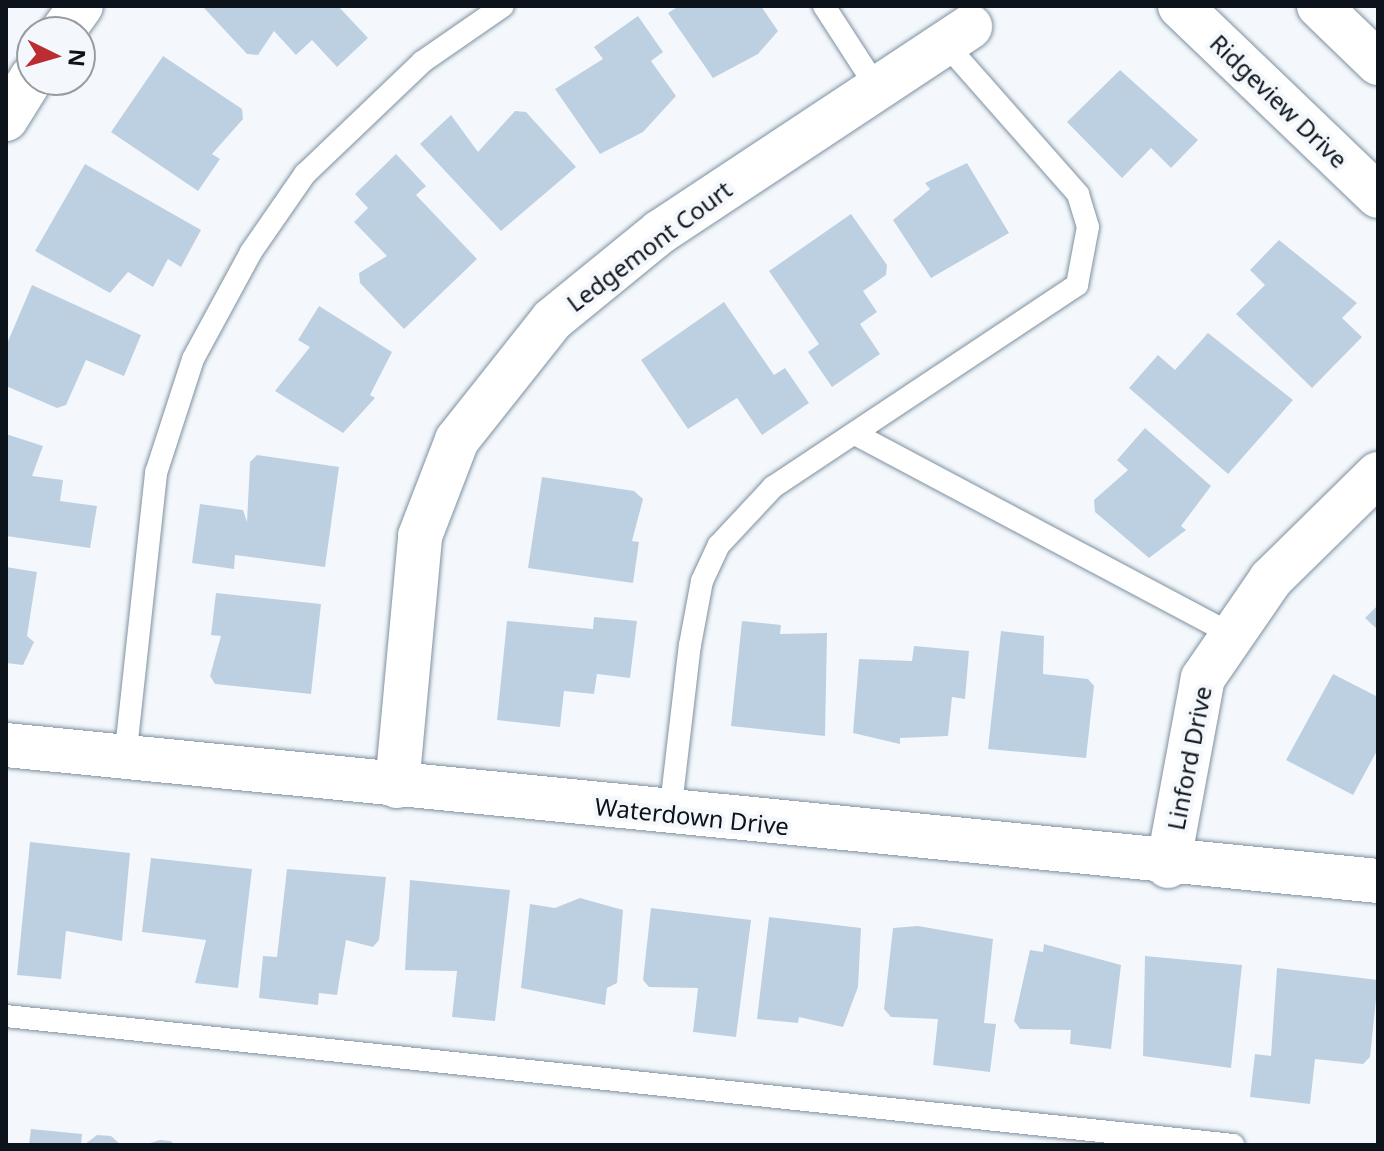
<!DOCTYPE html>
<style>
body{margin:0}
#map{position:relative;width:1384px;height:1151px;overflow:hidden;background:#f4f8fc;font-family:"Noto Sans",sans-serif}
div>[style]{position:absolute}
.building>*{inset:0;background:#bdd0e2}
.roads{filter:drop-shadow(0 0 2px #7f90a1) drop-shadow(0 0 2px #7f90a1)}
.lane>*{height:22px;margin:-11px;padding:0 11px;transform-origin:11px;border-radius:11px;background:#fff}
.street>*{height:44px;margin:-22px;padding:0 22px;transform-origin:22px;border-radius:22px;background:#fff}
.secondary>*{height:44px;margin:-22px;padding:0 22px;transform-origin:22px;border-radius:22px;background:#fff}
span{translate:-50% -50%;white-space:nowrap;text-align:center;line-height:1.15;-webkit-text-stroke:8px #f4f8fc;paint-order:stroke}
.street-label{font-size:24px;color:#0d131a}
.frame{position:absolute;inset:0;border:8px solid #0d131a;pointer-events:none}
.north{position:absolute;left:16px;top:16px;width:80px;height:80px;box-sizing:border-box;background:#f4f8fc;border:2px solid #989ca2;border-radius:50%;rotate:95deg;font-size:22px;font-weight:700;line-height:32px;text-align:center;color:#0d131a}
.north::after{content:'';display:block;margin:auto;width:28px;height:36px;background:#bc2d31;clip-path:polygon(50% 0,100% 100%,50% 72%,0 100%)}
</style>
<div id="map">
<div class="building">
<i style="clip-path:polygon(338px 6px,368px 38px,337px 67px,312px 40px,296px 55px,274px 31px,258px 55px,247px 54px,204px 8px)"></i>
<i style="clip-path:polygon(679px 6px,761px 6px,778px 31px,758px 54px,713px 78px,668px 13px)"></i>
<i style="clip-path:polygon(638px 16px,663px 52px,651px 61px,676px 96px,643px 132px,600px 154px,555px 89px,603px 59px,594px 47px)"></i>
<i style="clip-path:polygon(163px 56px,242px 109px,243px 119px,212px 154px,220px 159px,198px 191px,111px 132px)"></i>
<i style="clip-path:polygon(1120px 70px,1198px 140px,1171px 168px,1151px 148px,1122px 178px,1067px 122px)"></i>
<i style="clip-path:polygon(515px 111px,526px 112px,576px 167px,501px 231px,420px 144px,451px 115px,478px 152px)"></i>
<i style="clip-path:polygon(396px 154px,426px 186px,416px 195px,477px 259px,404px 329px,360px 283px,359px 273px,387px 256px,354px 222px,368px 208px,355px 194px)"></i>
<i style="clip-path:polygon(967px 163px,1009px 233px,931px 278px,893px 220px,930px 189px,925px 183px)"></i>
<i style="clip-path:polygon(85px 164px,201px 230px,181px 267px,168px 259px,153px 287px,128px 272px,110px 293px,35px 251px)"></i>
<i style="clip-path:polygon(851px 214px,887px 265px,886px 275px,863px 291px,877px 312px,860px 324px,880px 354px,832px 387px,808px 352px,819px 344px,769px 271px)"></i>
<i style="clip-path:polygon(1279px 240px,1357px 303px,1342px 318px,1362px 337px,1312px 388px,1236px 314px,1265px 285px,1250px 270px)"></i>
<i style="clip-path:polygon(32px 285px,141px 335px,124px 376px,86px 360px,66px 405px,57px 408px,6px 386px,6px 346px)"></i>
<i style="clip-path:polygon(724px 302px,774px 375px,785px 368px,809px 403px,762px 435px,737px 398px,688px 429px,641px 360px)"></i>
<i style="clip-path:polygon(319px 306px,392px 352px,370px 395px,375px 398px,343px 433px,275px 391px,310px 347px,298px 340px)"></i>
<i style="clip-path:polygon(1208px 333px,1293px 400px,1228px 474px,1129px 388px,1158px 355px,1175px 370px)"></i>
<i style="clip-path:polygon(1145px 428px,1211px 486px,1181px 526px,1186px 530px,1149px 558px,1095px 512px,1094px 500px,1128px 470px,1117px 460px)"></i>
<i style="clip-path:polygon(6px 434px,43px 446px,32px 476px,63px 480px,60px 501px,97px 506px,90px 548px,6px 536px)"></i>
<i style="clip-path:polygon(257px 455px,339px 467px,325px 567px,235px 555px,234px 569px,192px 563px,200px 504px,243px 510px,247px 522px,250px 462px)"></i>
<i style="clip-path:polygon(542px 477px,634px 491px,643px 499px,632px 541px,639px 542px,633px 583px,528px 568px)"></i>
<i style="clip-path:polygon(6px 567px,37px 572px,27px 636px,34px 642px,23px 665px,6px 663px)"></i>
<i style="clip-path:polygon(216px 593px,321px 604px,311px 694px,215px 684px,210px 676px,221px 636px,211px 635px)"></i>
<i style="clip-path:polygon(1378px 605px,1378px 630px,1365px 618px)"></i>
<i style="clip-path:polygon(594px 617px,637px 621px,630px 678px,597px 674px,594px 694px,564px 691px,560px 727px,497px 720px,507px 621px,593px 629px)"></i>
<i style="clip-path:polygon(742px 621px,781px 625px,780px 634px,827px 633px,825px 736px,731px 726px)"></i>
<i style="clip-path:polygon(1001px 631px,1044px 636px,1043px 674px,1088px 679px,1094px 686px,1086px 758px,988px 749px)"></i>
<i style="clip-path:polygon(914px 646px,969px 651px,965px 699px,952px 697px,948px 736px,900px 738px,900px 744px,853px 733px,859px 659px,912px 661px)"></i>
<i style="clip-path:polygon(1333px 674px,1378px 697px,1378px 749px,1353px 795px,1286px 760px)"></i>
<i style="clip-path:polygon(30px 842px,130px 853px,122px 941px,66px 931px,61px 979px,17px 975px)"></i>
<i style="clip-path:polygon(151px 858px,252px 869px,238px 988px,195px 983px,206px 940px,142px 932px)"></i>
<i style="clip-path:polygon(287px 869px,386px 877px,379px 940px,373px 947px,346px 940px,337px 995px,319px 993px,318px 1005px,259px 998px,263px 956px,277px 957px)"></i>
<i style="clip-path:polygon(410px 880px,510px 890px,495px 1021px,452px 1017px,457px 971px,405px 970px)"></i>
<i style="clip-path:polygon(580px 898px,623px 910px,617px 983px,607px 988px,605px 1005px,521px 988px,530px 904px,555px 908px)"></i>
<i style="clip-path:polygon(651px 908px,751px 920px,736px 1037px,693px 1032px,698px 988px,649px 987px,643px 980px)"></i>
<i style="clip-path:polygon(769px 917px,861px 928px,858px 987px,843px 1027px,799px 1017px,798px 1023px,757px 1019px)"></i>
<i style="clip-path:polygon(918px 926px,993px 939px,984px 1023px,996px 1024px,990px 1072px,933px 1065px,938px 1019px,891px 1017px,884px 1009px,893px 928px)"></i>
<i style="clip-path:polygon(1044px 944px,1121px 965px,1111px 1049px,1070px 1044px,1071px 1030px,1020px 1029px,1014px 1021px,1030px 950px,1043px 952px)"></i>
<i style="clip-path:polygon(1145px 956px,1242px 965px,1231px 1068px,1143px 1056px)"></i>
<i style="clip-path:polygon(1277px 968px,1378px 980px,1370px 1057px,1363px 1064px,1315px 1059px,1310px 1104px,1250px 1097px,1255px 1054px,1271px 1056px)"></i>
<i style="clip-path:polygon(31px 1129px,82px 1134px,81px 1145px,29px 1145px)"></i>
<i style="clip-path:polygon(97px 1135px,111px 1136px,121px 1145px,84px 1145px)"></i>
<i style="clip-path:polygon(160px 1140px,170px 1141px,177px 1145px,143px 1145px)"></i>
</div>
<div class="roads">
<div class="lane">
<i style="left:824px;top:6px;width:98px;rotate:57.1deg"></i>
<i style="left:855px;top:434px;width:428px;rotate:28deg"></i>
<i style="left:125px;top:759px;width:288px;rotate:-83.8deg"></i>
<i style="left:156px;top:473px;width:120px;rotate:-72deg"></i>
<i style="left:193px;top:359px;width:122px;rotate:-61.5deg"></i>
<i style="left:251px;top:252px;width:95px;rotate:-55.3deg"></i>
<i style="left:305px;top:174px;width:162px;rotate:-43.7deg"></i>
<i style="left:422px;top:62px;width:98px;rotate:-34.7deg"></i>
<i style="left:670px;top:814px;width:170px;rotate:-83.3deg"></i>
<i style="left:690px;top:645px;width:65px;rotate:-79.4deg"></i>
<i style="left:702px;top:581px;width:40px;rotate:-65deg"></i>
<i style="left:719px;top:545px;width:79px;rotate:-47deg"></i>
<i style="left:773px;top:487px;width:365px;rotate:-33.6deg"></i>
<i style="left:1077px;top:285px;width:59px;rotate:-79.3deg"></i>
<i style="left:1088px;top:227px;width:34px;rotate:-107deg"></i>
<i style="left:1078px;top:194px;width:201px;rotate:-131.4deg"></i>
<i style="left:6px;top:1016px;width:1234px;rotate:6deg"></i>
</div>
<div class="street">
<i style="left:62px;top:32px;width:32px;rotate:-54deg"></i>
<i style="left:6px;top:119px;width:49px;rotate:-58.2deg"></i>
<i style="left:6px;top:745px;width:1379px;rotate:5.66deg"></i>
<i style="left:397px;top:786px;width:251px;rotate:-84.7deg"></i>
<i style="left:420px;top:536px;width:103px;rotate:-68.9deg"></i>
<i style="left:457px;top:440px;width:153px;rotate:-51.6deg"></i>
<i style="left:552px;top:320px;width:139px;rotate:-39.2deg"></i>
<i style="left:660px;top:232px;width:372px;rotate:-33.5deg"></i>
<i style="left:1168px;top:866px;width:191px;rotate:-79.5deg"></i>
<i style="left:1203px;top:678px;width:120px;rotate:-55.5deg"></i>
<i style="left:1271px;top:579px;width:150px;rotate:-44.5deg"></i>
</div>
<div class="secondary">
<i style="left:1180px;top:6px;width:274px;rotate:43.8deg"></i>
<i style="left:1319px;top:6px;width:82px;rotate:44deg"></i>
</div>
</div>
<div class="street-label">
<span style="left:1279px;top:101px;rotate:44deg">Ridgeview Drive</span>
<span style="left:649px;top:246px;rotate:-37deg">Ledgemont Court</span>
<span style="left:1189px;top:758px;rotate:-79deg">Linford Drive</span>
<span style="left:692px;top:816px;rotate:6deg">Waterdown Drive</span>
</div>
<div class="frame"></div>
<div class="north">N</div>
</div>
